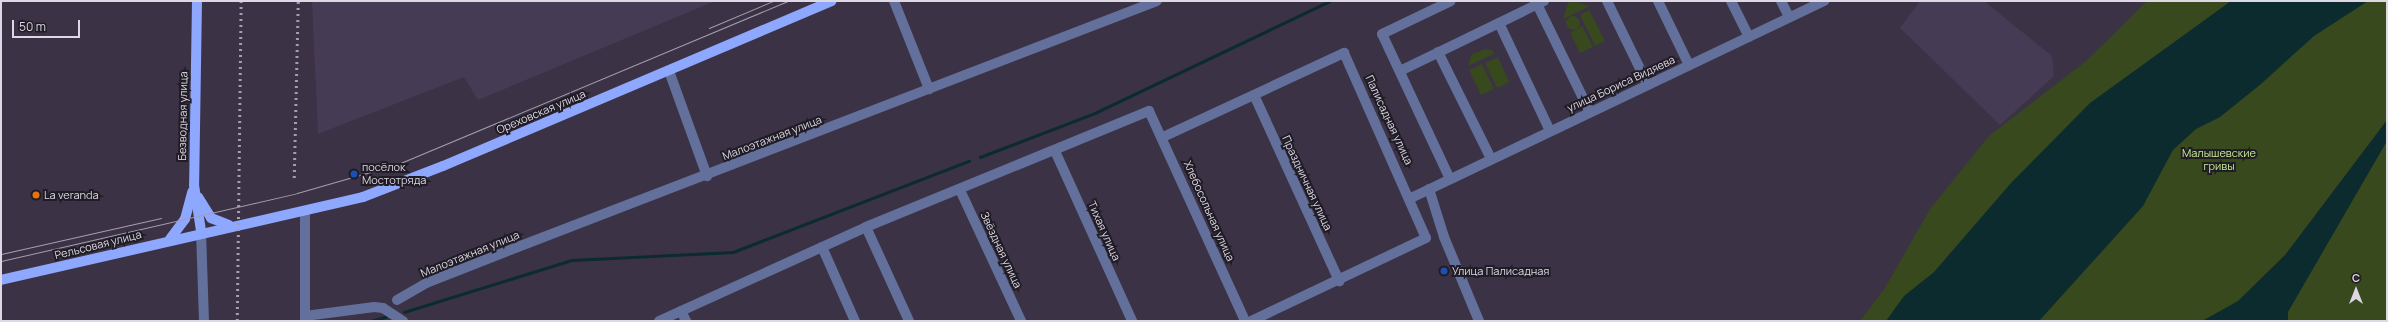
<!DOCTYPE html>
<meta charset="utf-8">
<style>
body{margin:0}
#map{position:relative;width:2388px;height:322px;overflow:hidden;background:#3b3245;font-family:Manrope,sans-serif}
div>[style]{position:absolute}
.built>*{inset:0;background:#463b54}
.green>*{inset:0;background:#38491d}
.round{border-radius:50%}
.water>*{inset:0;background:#0b2b2f}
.stream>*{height:2.5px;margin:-1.25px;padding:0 1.25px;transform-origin:1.25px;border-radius:1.25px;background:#0b2b2f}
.minor>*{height:10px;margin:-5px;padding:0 5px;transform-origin:5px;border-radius:5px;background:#63709b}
.major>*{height:10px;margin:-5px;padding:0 5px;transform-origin:5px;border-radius:5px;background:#8ea8ff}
.tram>*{height:1px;margin:-0.5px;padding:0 0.5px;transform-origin:0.5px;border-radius:0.5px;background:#a59ead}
.rail>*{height:2.5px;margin-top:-1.25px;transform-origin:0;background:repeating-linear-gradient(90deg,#a59ead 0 2px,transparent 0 6px)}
.dots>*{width:11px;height:11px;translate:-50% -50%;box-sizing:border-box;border:2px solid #201c25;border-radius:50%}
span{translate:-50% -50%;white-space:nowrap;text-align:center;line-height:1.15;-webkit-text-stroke:4px #201c25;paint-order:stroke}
.street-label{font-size:11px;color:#ddd8e4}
.park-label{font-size:11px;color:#c8ee94}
.poi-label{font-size:11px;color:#ddd8e4}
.left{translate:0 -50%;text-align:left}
.frame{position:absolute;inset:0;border:2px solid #ddd8e4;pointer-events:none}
.north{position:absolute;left:2336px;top:270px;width:40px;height:40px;-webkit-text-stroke:3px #201c25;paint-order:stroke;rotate:0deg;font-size:11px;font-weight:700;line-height:16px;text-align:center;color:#ddd8e4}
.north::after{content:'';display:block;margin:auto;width:14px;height:18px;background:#ddd8e4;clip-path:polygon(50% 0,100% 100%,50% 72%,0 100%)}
.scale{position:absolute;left:12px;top:20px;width:68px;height:18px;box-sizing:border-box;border:2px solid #ddd8e4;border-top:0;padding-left:5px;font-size:12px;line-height:14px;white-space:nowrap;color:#ddd8e4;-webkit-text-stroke:3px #201c25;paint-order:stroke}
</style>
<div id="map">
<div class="built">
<i style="clip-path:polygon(312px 1px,715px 1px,478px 100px,464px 77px,318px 134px)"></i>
<i style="clip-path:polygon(1920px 1px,1984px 1px,2052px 56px,2054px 76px,2000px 125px,1900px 28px)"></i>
</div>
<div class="green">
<i style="clip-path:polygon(1572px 1px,1590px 6px,1563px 19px,1568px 3px)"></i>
<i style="clip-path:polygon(2147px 1px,2387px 1px,2387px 321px,1860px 321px,1885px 288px,1930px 209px,1989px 136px,2085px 62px)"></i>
<i style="clip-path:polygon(1589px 10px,1605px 41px,1595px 46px,1580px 15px)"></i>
<i class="round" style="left:1566px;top:16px;width:14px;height:14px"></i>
<i style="clip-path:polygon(1582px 26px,1593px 47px,1580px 53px,1570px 33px)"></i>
<i style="clip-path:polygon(1485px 49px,1492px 50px,1494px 54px,1468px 66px,1472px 54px)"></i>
<i style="clip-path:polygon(1498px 57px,1509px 82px,1497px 88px,1485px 63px)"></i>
<i style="clip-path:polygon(1482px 64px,1494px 89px,1481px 95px,1469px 70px)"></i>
</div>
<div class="water">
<i style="clip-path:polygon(2231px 1px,2368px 1px,2314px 36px,2261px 84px,2220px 117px,2196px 129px,2173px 150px,2143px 206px,2039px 321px,1886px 321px,1904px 296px,1934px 272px,2011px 183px,2090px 103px)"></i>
<i style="clip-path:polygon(2387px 120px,2387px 141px,2288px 312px,2288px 321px,2202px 321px,2238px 301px,2285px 255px)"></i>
</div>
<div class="stream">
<i style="left:980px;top:157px;width:123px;rotate:-20.9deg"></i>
<i style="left:1095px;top:113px;width:260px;rotate:-25.5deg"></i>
<i style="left:404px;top:312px;width:176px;rotate:-17.2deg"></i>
<i style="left:572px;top:260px;width:161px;rotate:-2.8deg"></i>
<i style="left:733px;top:252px;width:253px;rotate:-21.1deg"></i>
<i style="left:371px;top:321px;width:15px;rotate:-16deg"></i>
</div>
<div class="minor">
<i style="left:894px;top:1px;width:95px;rotate:68.3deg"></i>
<i style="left:1607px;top:1px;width:93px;rotate:64deg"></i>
<i style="left:1658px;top:1px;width:71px;rotate:64.2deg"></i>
<i style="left:1731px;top:1px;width:40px;rotate:63.4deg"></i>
<i style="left:1781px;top:1px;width:18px;rotate:63deg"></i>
<i style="left:1537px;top:4px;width:120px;rotate:63.9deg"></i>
<i style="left:1499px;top:23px;width:119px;rotate:64.7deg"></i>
<i style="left:1438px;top:52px;width:119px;rotate:63.6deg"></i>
<i style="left:669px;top:71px;width:112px;rotate:70.1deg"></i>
<i style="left:1400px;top:71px;width:160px;rotate:-25.9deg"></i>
<i style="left:1254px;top:95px;width:205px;rotate:65.4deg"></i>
<i style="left:1163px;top:137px;width:200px;rotate:-24.9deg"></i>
<i style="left:1344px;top:53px;width:202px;rotate:66.1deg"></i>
<i style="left:1426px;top:238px;width:194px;rotate:154.6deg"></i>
<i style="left:1055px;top:151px;width:187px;rotate:65.6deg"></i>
<i style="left:1450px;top:179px;width:160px;rotate:-115.1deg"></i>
<i style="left:1382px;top:34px;width:76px;rotate:-25.6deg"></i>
<i style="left:1429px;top:189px;width:50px;rotate:72.6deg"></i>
<i style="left:1444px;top:237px;width:91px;rotate:67.4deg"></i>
<i style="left:960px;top:190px;width:145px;rotate:65deg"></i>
<i style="left:1411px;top:198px;width:458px;rotate:-25.5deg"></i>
<i style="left:866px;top:227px;width:103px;rotate:65.4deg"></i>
<i style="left:201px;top:231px;width:90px;rotate:88.1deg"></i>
<i style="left:822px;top:247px;width:81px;rotate:66deg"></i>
<i style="left:397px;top:300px;width:34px;rotate:-30deg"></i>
<i style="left:426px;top:283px;width:90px;rotate:-21.4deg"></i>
<i style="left:510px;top:250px;width:693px;rotate:-21.05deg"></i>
<i style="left:681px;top:311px;width:11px;rotate:63deg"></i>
<i style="left:305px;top:316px;width:70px;rotate:-7.4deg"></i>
<i style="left:374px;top:307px;width:9px;rotate:6deg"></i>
<i style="left:383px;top:308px;width:24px;rotate:33deg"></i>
<i style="left:305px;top:321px;width:109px;rotate:-90deg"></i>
<i style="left:659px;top:321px;width:227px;rotate:-24.4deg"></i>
<i style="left:866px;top:227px;width:306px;rotate:-22.3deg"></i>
<i style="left:1149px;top:111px;width:231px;rotate:65.4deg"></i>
</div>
<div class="major">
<i style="left:197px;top:1px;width:184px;rotate:90.9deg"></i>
<i style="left:194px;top:185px;width:47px;rotate:81.3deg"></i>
<i style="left:198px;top:197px;width:25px;rotate:58deg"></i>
<i style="left:211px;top:218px;width:19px;rotate:21deg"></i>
<i style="left:170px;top:239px;width:25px;rotate:-53deg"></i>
<i style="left:185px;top:219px;width:28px;rotate:-75deg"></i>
<i style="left:1px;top:280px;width:371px;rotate:-12.9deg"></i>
<i style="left:363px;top:197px;width:86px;rotate:-21.2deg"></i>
<i style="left:443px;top:166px;width:422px;rotate:-23deg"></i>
</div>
<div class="tram">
<i style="left:709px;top:28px;width:69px;rotate:-22.9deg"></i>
<i style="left:1px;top:254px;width:164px;rotate:-12.7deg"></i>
<i style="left:1px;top:261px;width:304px;rotate:-12.9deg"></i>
<i style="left:297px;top:193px;width:105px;rotate:-16deg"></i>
<i style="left:398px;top:164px;width:423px;rotate:-22.7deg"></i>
</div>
<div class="rail">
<i style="left:294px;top:178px;width:177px;rotate:-88.7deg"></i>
<i style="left:237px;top:321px;width:320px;rotate:-89.3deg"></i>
</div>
<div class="dots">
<i style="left:354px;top:174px;background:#1a4fb4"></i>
<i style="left:36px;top:195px;background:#e8710a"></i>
<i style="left:1444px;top:271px;background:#1a4fb4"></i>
</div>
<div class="street-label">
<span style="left:1621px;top:84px;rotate:-25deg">улица Бориса Видяева</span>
<span style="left:541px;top:112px;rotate:-23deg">Ореховская улица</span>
<span style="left:183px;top:116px;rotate:-89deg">Безводная улица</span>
<span style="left:1389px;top:120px;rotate:65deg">Палисадная улица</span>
<span style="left:772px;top:138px;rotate:-21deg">Малоэтажная улица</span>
<span style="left:1307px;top:183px;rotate:65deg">Праздничная улица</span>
<span style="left:1209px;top:211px;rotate:66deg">Хлебосольная улица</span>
<span style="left:1104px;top:231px;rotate:66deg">Тихая улица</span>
<span style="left:98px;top:245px;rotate:-14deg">Рельсовая улица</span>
<span style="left:1001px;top:250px;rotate:65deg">Звёздная улица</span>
<span style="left:470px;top:254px;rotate:-22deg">Малоэтажная улица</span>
</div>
<div class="park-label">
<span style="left:2219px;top:160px">Малышевские<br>гривы</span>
</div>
<div class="poi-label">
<span class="left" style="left:362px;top:174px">посёлок<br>Мостотряда</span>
<span class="left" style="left:44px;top:195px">La veranda</span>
<span class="left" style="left:1452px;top:271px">Улица Палисадная</span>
</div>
<div class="frame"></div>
<div class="north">С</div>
<div class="scale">50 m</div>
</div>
